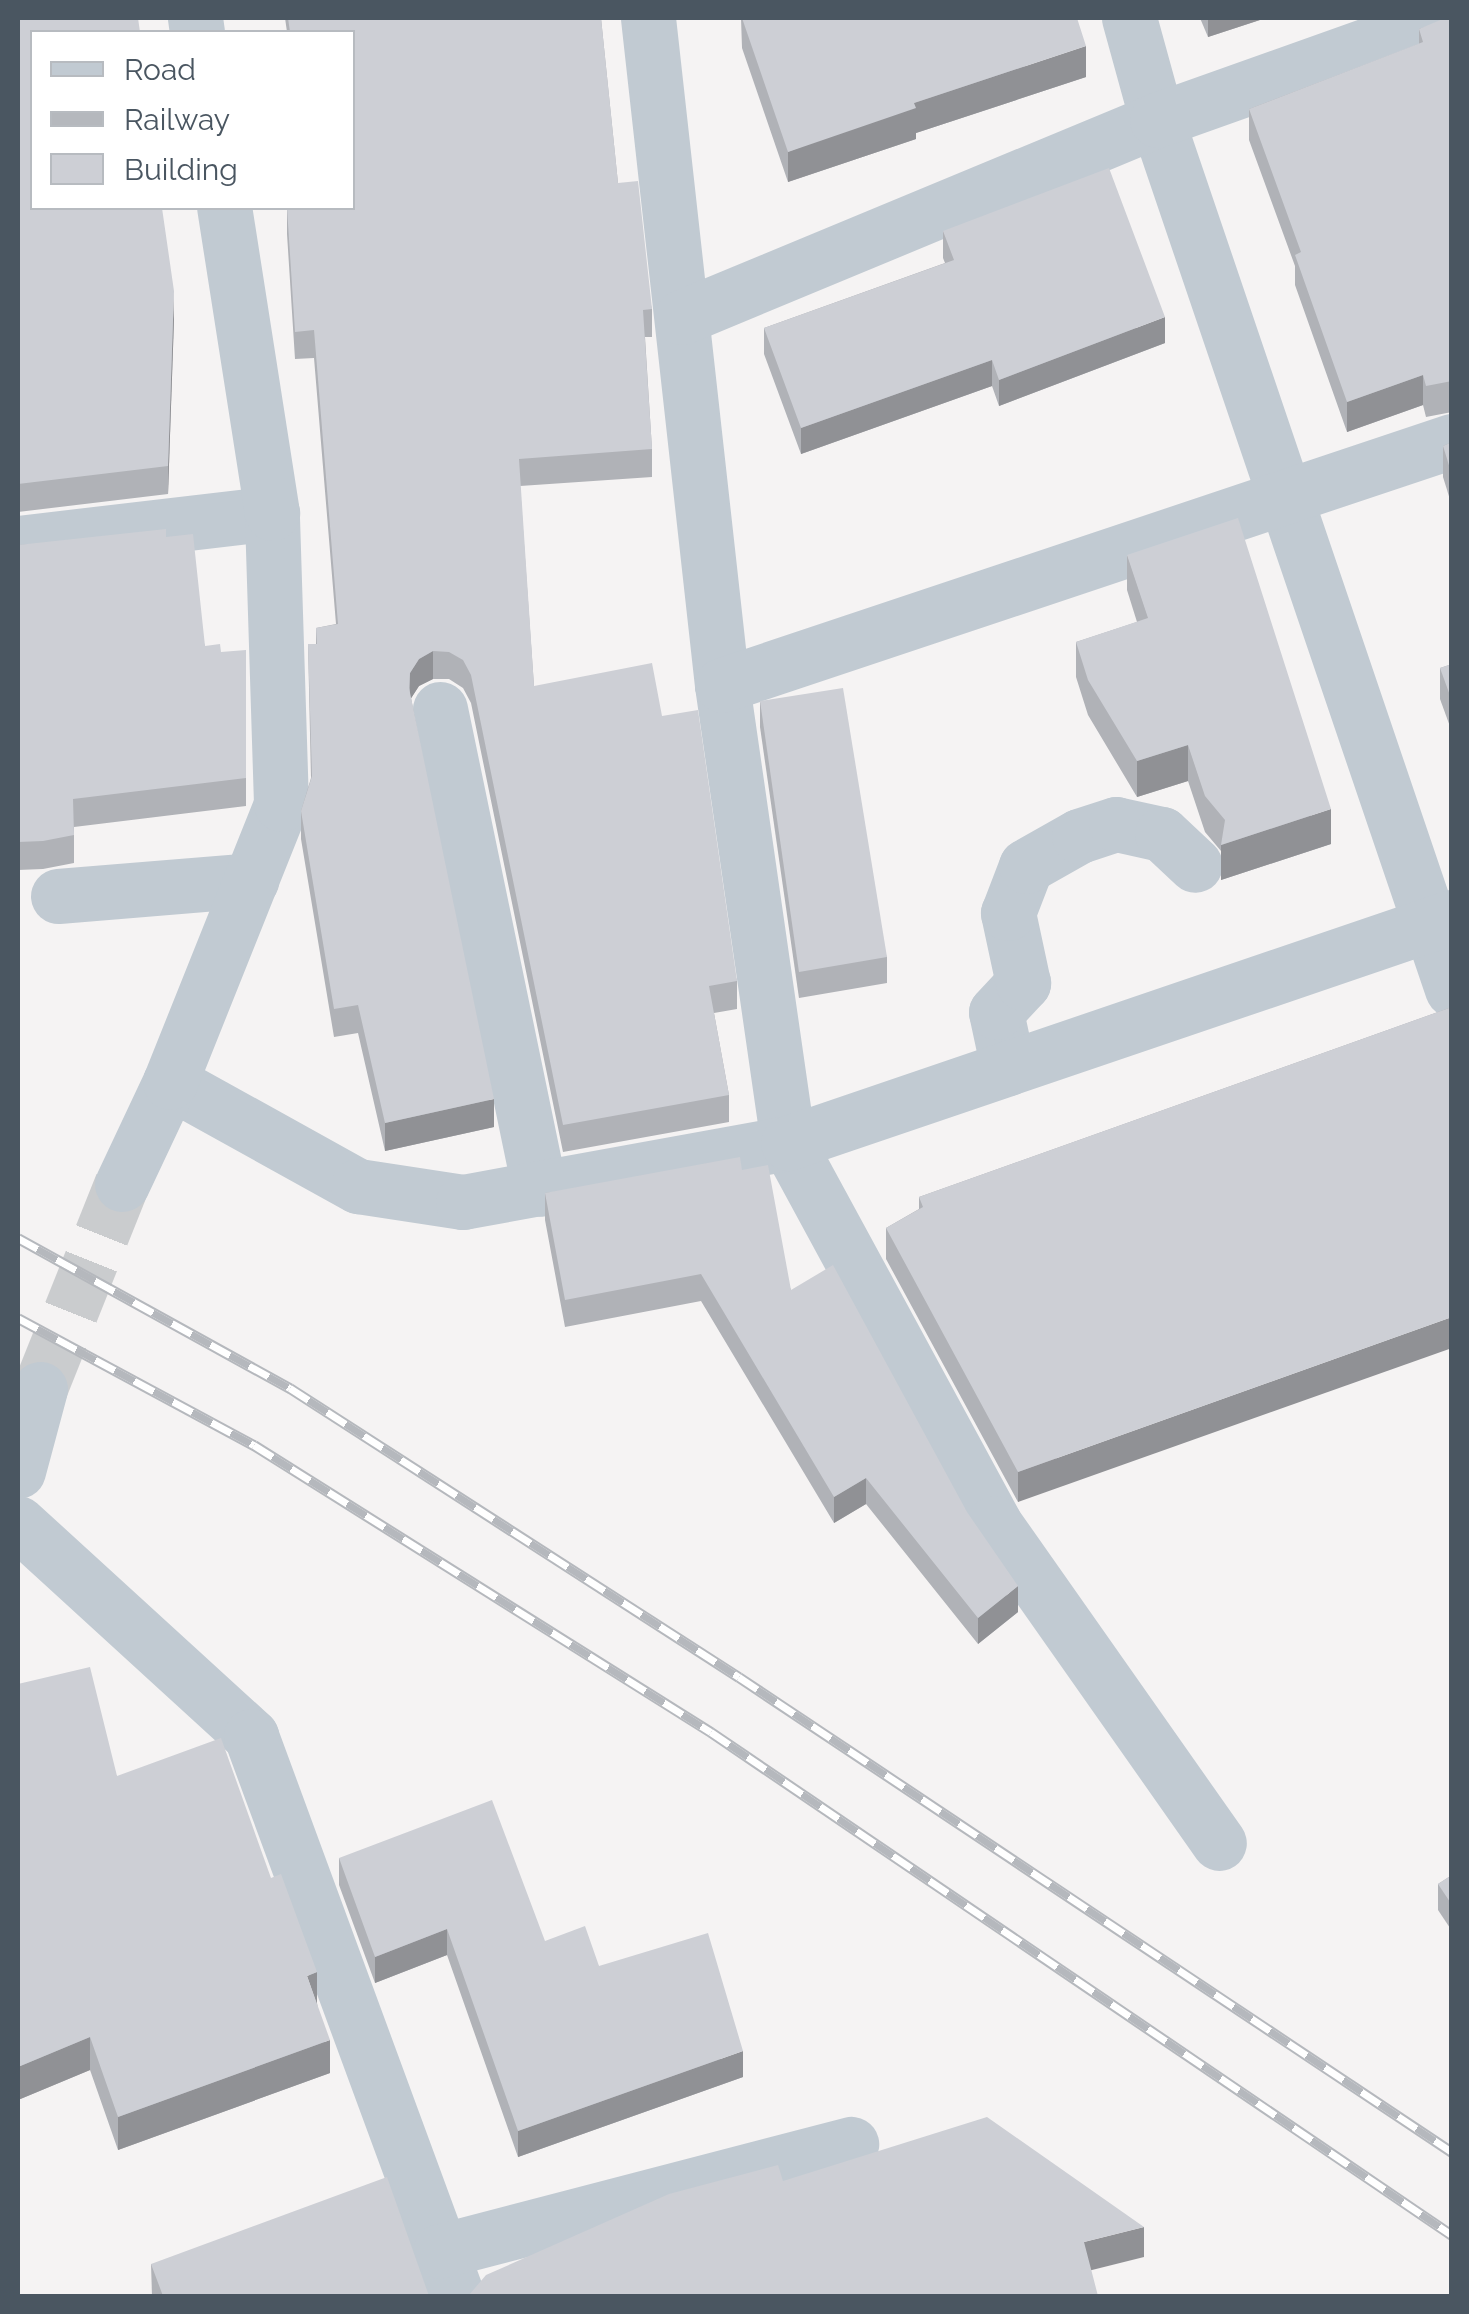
<!DOCTYPE html>
<style>
body{margin:0}
#map{position:relative;width:1469px;height:2314px;overflow:hidden;background:#f5f3f3;font-family:Raleway,sans-serif}
div>[style]{position:absolute}
.minor-tunnel>*{height:55px;margin-top:-27.5px;transform-origin:0;background:repeating-linear-gradient(90deg,#caccce 0 55px,transparent 0 83px)}
.minor>*{height:55px;margin:-27.5px;padding:0 27.5px;transform-origin:27.5px;border-radius:27.5px;background:#c1cad2}
.rail>*{height:11px;margin-top:-5.5px;transform-origin:0;background:repeating-linear-gradient(90deg,#fff 0 22px,#b5b8bd 0 44px);box-sizing:border-box;border-block:2px solid #b5b8bd}
.wall>*{inset:0;background:#b0b2b7}
.shaded-wall>*{inset:0;background:#909195}
.building>*{inset:0;background:#cdcfd5}
span{translate:-50% -50%;white-space:nowrap;text-align:center;line-height:1.15;-webkit-text-stroke:8px #fff;paint-order:stroke}
.frame{position:absolute;inset:0;border:20px solid #4a5661;pointer-events:none}
.legend{position:absolute;left:30px;top:30px;width:325px;height:180px;box-sizing:border-box;background:#fff;border:2px solid #b7bbc0;margin:0;padding:12px 18px;list-style:none;font-size:30px;color:#4a5661}
.legend li{display:flex;align-items:center;gap:20px;height:50px}
.legend b{width:50px;border:2px solid #b7bbc0}
</style>
<div id="map">
<div class="minor-tunnel">
<i style="left:40px;top:1389px;width:221px;rotate:-68.2deg"></i>
</div>
<div class="minor">
<i style="left:195px;top:18px;width:14px;rotate:82deg"></i>
<i style="left:648px;top:18px;width:671px;rotate:83.67deg"></i>
<i style="left:722px;top:685px;width:463px;rotate:81.8deg"></i>
<i style="left:788px;top:1143px;width:432px;rotate:61.5deg"></i>
<i style="left:994px;top:1523px;width:391px;rotate:54.9deg"></i>
<i style="left:1129px;top:18px;width:106px;rotate:74.6deg"></i>
<i style="left:1157px;top:120px;width:918px;rotate:71.25deg"></i>
<i style="left:682px;top:317px;width:514px;rotate:-22.53deg"></i>
<i style="left:1157px;top:120px;width:305px;rotate:-19.6deg"></i>
<i style="left:18px;top:543px;width:256px;rotate:-6.7deg"></i>
<i style="left:722px;top:685px;width:770px;rotate:-18.48deg"></i>
<i style="left:440px;top:709px;width:490px;rotate:78.3deg"></i>
<i style="left:58px;top:896px;width:194px;rotate:-4.7deg"></i>
<i style="left:1008px;top:1068px;width:57px;rotate:-102.1deg"></i>
<i style="left:996px;top:1012px;width:40px;rotate:-47deg"></i>
<i style="left:1023px;top:983px;width:72px;rotate:-102.1deg"></i>
<i style="left:1008px;top:913px;width:50px;rotate:-69deg"></i>
<i style="left:1026px;top:866px;width:61px;rotate:-29.5deg"></i>
<i style="left:1079px;top:836px;width:39px;rotate:-18deg"></i>
<i style="left:1116px;top:824px;width:47px;rotate:12.3deg"></i>
<i style="left:1162px;top:834px;width:45px;rotate:43.2deg"></i>
<i style="left:170px;top:1082px;width:215px;rotate:29deg"></i>
<i style="left:358px;top:1186px;width:106px;rotate:8.7deg"></i>
<i style="left:463px;top:1202px;width:330px;rotate:-10.3deg"></i>
<i style="left:788px;top:1143px;width:701px;rotate:-18.8deg"></i>
<i style="left:122px;top:1184px;width:113px;rotate:-64.8deg"></i>
<i style="left:170px;top:1082px;width:299px;rotate:-68.2deg"></i>
<i style="left:281px;top:804px;width:291px;rotate:-91.8deg"></i>
<i style="left:272px;top:513px;width:309px;rotate:-98.9deg"></i>
<i style="left:18px;top:1471px;width:85px;rotate:-75deg"></i>
<i style="left:18px;top:1523px;width:316px;rotate:42.4deg"></i>
<i style="left:251px;top:1736px;width:597px;rotate:69.8deg"></i>
<i style="left:440px;top:2251px;width:425px;rotate:-14.6deg"></i>
</div>
<div class="rail">
<i style="left:18px;top:1238px;width:311px;rotate:28.9deg"></i>
<i style="left:290px;top:1388px;width:534px;rotate:32.77deg"></i>
<i style="left:739px;top:1677px;width:857px;rotate:33.67deg"></i>
<i style="left:18px;top:1318px;width:268px;rotate:28.3deg"></i>
<i style="left:254px;top:1445px;width:540px;rotate:32.13deg"></i>
<i style="left:711px;top:1732px;width:896px;rotate:34.17deg"></i>
</div>
<div class="wall">
<i style="clip-path:polygon(18px 18px,32px 32px,174px 319px,168px 494px,18px 512px)"></i>
<i style="clip-path:polygon(285px 18px,601px 18px,618px 183px,652px 309px,652px 337px,645px 337px,652px 449px,652px 477px,520px 486px,534px 686px,662px 716px,737px 981px,737px 1009px,714px 1013px,729px 1095px,729px 1122px,563px 1152px,471px 703px,463px 688px,449px 679px,433px 679px,419px 686px,411px 698px,494px 1127px,385px 1151px,358px 1033px,334px 1037px,301px 839px,301px 811px,311px 778px,308px 644px,316px 644px,316px 628px,336px 624px,314px 358px,295px 359px,287px 234px,287px 208px,352px 208px,352px 32px,287px 32px)"></i>
<i style="clip-path:polygon(741px 18px,1086px 77px,916px 133px,916px 139px,788px 182px,742px 48px)"></i>
<i style="clip-path:polygon(1200px 18px,1266px 18px,1208px 37px)"></i>
<i style="clip-path:polygon(1452px 18px,1452px 412px,1426px 417px,1423px 405px,1347px 432px,1295px 285px,1295px 266px,1249px 140px,1249px 109px,1419px 44px,1419px 29px)"></i>
<i style="clip-path:polygon(943px 231px,1165px 343px,999px 406px,992px 386px,801px 454px,764px 354px,764px 328px,945px 263px,943px 258px)"></i>
<i style="clip-path:polygon(1452px 442px,1452px 506px,1443px 477px,1443px 446px)"></i>
<i style="clip-path:polygon(166px 537px,205px 646px,246px 778px,246px 806px,74px 827px,74px 863px,43px 869px,18px 870px,18px 545px)"></i>
<i style="clip-path:polygon(1127px 555px,1331px 844px,1221px 880px,1221px 851px,1205px 832px,1188px 781px,1137px 797px,1088px 715px,1076px 677px,1076px 642px,1137px 622px,1127px 590px)"></i>
<i style="clip-path:polygon(1452px 664px,1452px 732px,1440px 699px,1440px 668px)"></i>
<i style="clip-path:polygon(760px 701px,887px 957px,887px 983px,799px 998px,760px 727px)"></i>
<i style="clip-path:polygon(1452px 1007px,1018px 1502px,886px 1259px,886px 1228px,919px 1209px,919px 1197px)"></i>
<i style="clip-path:polygon(742px 1170px,791px 1290px,1018px 1612px,978px 1644px,866px 1504px,834px 1523px,701px 1301px,565px 1327px,545px 1220px,545px 1193px)"></i>
<i style="clip-path:polygon(18px 1684px,117px 1776px,317px 2003px,330px 2073px,118px 2150px,90px 2070px,18px 2100px)"></i>
<i style="clip-path:polygon(339px 1858px,599px 1966px,743px 2077px,518px 2157px,447px 1955px,375px 1983px,339px 1885px)"></i>
<i style="clip-path:polygon(1452px 1875px,1452px 1931px,1438px 1910px,1438px 1884px)"></i>
<i style="clip-path:polygon(151px 2264px,429px 2296px,152px 2296px)"></i>
</div>
<div class="shaded-wall">
<i style="clip-path:polygon(1208px 18px,1266px 18px,1208px 37px)"></i>
<i style="clip-path:polygon(1086px 46px,1086px 77px,916px 133px,916px 139px,788px 182px,788px 152px,914px 103px)"></i>
<i style="clip-path:polygon(174px 291px,174px 319px,168px 494px,168px 466px)"></i>
<i style="clip-path:polygon(1165px 317px,1165px 343px,999px 406px,999px 380px)"></i>
<i style="clip-path:polygon(992px 360px,992px 386px,801px 454px,801px 428px)"></i>
<i style="clip-path:polygon(1423px 375px,1423px 405px,1347px 432px,1347px 402px)"></i>
<i style="clip-path:polygon(433px 651px,433px 679px,419px 686px,410px 700px,410px 673px,419px 659px)"></i>
<i style="clip-path:polygon(1188px 745px,1188px 781px,1137px 797px,1137px 761px)"></i>
<i style="clip-path:polygon(1331px 809px,1331px 844px,1221px 880px,1221px 845px)"></i>
<i style="clip-path:polygon(494px 1099px,494px 1127px,385px 1151px,385px 1123px)"></i>
<i style="clip-path:polygon(1452px 1317px,1452px 1348px,1018px 1502px,1018px 1472px)"></i>
<i style="clip-path:polygon(866px 1478px,866px 1504px,834px 1523px,834px 1497px)"></i>
<i style="clip-path:polygon(1018px 1586px,1018px 1612px,978px 1644px,978px 1618px)"></i>
<i style="clip-path:polygon(447px 1929px,447px 1955px,375px 1983px,375px 1957px)"></i>
<i style="clip-path:polygon(317px 1972px,317px 2005px,307px 1976px)"></i>
<i style="clip-path:polygon(90px 2037px,90px 2070px,18px 2100px,18px 2067px)"></i>
<i style="clip-path:polygon(330px 2040px,330px 2073px,118px 2150px,118px 2117px)"></i>
<i style="clip-path:polygon(743px 2051px,743px 2077px,518px 2157px,518px 2131px)"></i>
<i style="clip-path:polygon(1144px 2227px,1144px 2257px,1084px 2272px,1084px 2242px)"></i>
</div>
<div class="building">
<i style="clip-path:polygon(18px 18px,138px 18px,140px 32px,32px 32px,32px 208px,162px 208px,174px 291px,168px 466px,18px 484px)"></i>
<i style="clip-path:polygon(288px 18px,601px 18px,618px 183px,638px 181px,652px 309px,643px 310px,652px 449px,519px 459px,534px 686px,652px 663px,662px 716px,698px 710px,737px 981px,709px 986px,729px 1095px,563px 1125px,471px 675px,463px 660px,449px 652px,433px 651px,419px 659px,410px 673px,409px 688px,494px 1099px,385px 1123px,358px 1005px,334px 1009px,301px 811px,312px 776px,308px 644px,317px 644px,316px 628px,338px 624px,314px 330px,295px 332px,287px 208px,352px 208px,352px 32px,290px 32px)"></i>
<i style="clip-path:polygon(742px 18px,1077px 18px,1086px 46px,914px 103px,916px 108px,788px 152px)"></i>
<i style="clip-path:polygon(1445px 18px,1452px 18px,1452px 381px,1426px 386px,1423px 375px,1347px 402px,1295px 255px,1301px 252px,1249px 109px,1423px 42px,1419px 29px)"></i>
<i style="clip-path:polygon(1109px 168px,1165px 317px,999px 380px,992px 360px,801px 428px,764px 328px,954px 260px,943px 231px)"></i>
<i style="clip-path:polygon(1452px 442px,1452px 475px,1443px 446px)"></i>
<i style="clip-path:polygon(1238px 518px,1331px 809px,1221px 845px,1225px 820px,1205px 796px,1188px 745px,1137px 761px,1088px 680px,1076px 642px,1148px 618px,1127px 555px)"></i>
<i style="clip-path:polygon(166px 529px,166px 537px,193px 534px,205px 646px,220px 644px,221px 652px,246px 650px,246px 778px,73px 799px,74px 835px,43px 841px,18px 842px,18px 545px)"></i>
<i style="clip-path:polygon(1452px 664px,1452px 701px,1440px 668px)"></i>
<i style="clip-path:polygon(843px 688px,887px 957px,799px 972px,760px 701px)"></i>
<i style="clip-path:polygon(1452px 1007px,1452px 1317px,1018px 1472px,886px 1228px,923px 1207px,919px 1197px)"></i>
<i style="clip-path:polygon(740px 1157px,742px 1170px,768px 1165px,791px 1290px,833px 1265px,967px 1512px,1018px 1586px,978px 1618px,866px 1478px,834px 1497px,701px 1274px,565px 1300px,545px 1193px)"></i>
<i style="clip-path:polygon(90px 1667px,117px 1776px,221px 1738px,271px 1878px,281px 1874px,317px 1972px,307px 1976px,330px 2040px,118px 2117px,90px 2037px,18px 2067px,18px 1684px)"></i>
<i style="clip-path:polygon(492px 1800px,545px 1941px,585px 1926px,599px 1966px,708px 1933px,743px 2051px,518px 2131px,447px 1929px,375px 1957px,339px 1858px)"></i>
<i style="clip-path:polygon(1452px 1875px,1452px 1905px,1438px 1884px)"></i>
<i style="clip-path:polygon(987px 2117px,1144px 2227px,1084px 2242px,1098px 2296px,438px 2296px,445px 2294px,469px 2295px,486px 2275px,669px 2194px,778px 2165px,783px 2181px)"></i>
<i style="clip-path:polygon(387px 2177px,429px 2296px,163px 2296px,151px 2264px)"></i>
</div>
<div class="frame"></div>
<ul class="legend">
<li><b style="height:12px;background:#c1cad2"></b>Road</li>
<li><b style="height:12px;background:#b5b8bd"></b>Railway</li>
<li><b style="height:28px;background:#cdcfd5"></b>Building</li>
</ul>
</div>
